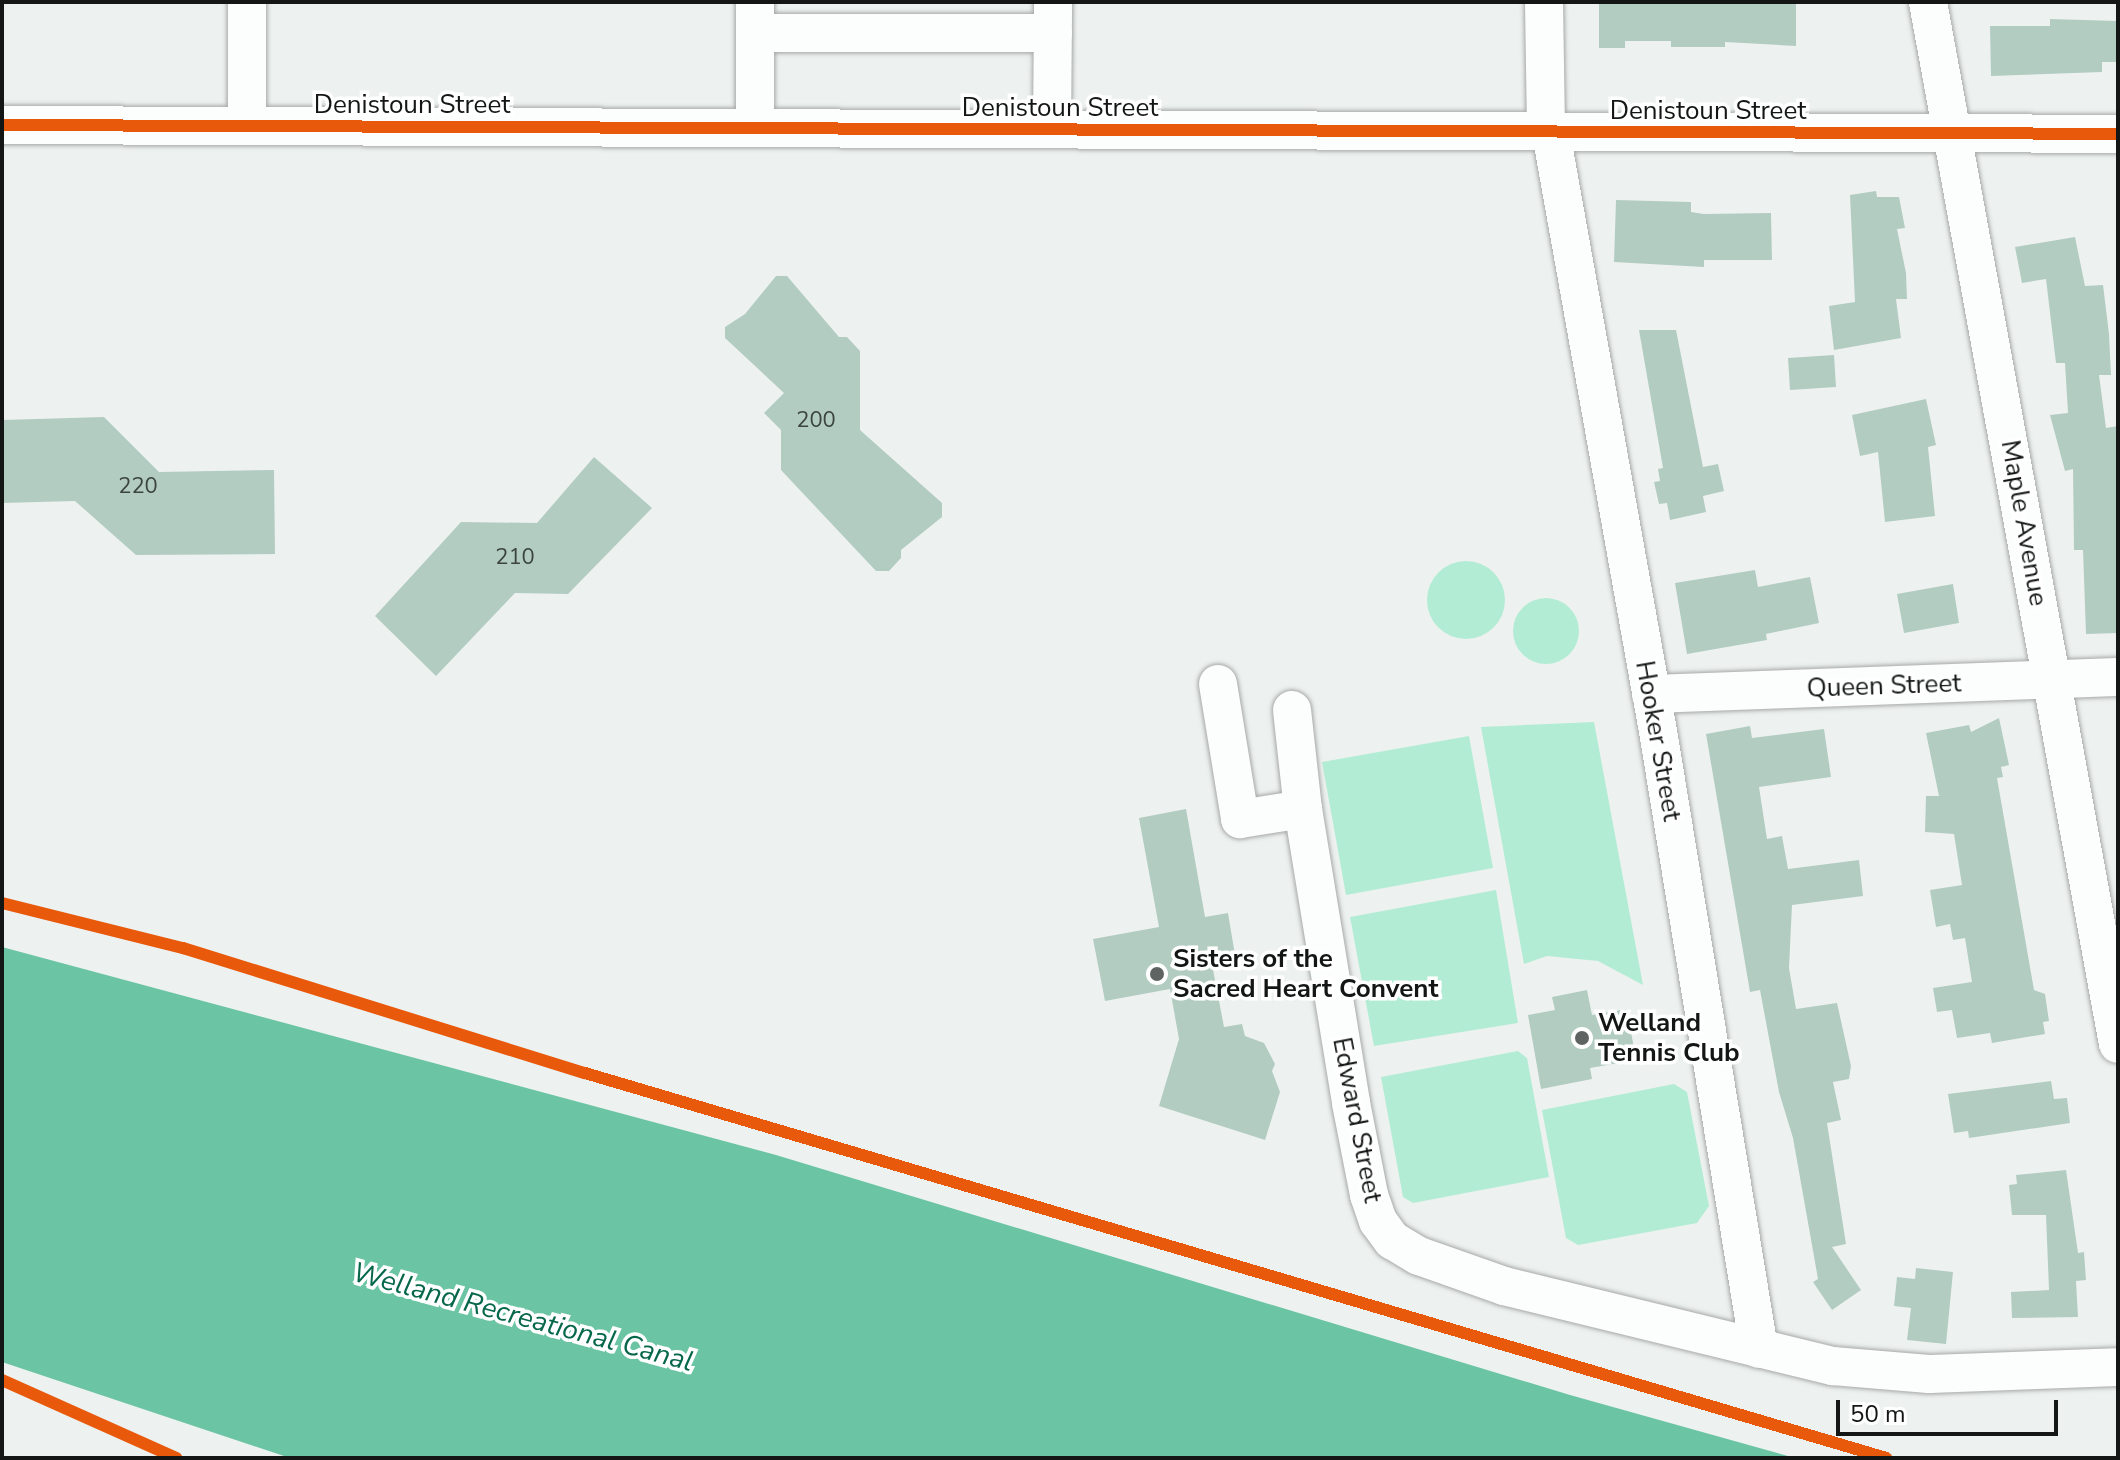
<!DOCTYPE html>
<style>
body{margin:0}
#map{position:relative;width:2120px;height:1460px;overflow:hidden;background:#edf2f0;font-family:"Nunito Sans",sans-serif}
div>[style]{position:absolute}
.green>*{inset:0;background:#b3ecd4}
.round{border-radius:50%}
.water>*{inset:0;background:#6bc4a4}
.building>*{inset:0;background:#b3ccc2}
.roads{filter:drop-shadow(0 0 2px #a7a9a8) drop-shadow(0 0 2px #a7a9a8)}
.minor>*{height:38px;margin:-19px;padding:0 19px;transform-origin:19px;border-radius:19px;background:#fcfdfd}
.cycleway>*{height:12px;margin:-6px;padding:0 6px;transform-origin:6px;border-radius:6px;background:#e8590c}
.dots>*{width:22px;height:22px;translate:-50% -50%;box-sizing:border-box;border:4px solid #fff;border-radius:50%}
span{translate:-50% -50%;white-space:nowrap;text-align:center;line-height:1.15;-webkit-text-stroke:7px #fff;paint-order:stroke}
.number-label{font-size:22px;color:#3b4440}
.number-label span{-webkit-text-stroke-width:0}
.street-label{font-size:26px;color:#131615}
.poi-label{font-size:26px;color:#131615;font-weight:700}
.left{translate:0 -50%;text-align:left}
.water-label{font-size:28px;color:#06674a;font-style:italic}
.frame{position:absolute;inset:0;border:4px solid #131615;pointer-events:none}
.scale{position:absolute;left:1836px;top:1400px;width:222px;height:36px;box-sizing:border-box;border:4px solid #131615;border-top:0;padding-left:10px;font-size:24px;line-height:28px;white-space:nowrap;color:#131615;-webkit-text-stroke:6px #fff;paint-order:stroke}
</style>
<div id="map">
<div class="green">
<i class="round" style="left:1427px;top:561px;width:78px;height:78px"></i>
<i class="round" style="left:1513px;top:598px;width:66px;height:66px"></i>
<i style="clip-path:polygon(1594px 722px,1643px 985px,1598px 961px,1547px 956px,1524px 964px,1481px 727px)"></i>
<i style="clip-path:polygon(1469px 736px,1493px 868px,1346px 895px,1322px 762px)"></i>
<i style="clip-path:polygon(1496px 890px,1518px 1023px,1374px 1046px,1350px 917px)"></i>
<i style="clip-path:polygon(1518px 1051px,1527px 1058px,1549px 1177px,1413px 1203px,1403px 1197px,1381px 1077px)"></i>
<i style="clip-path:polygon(1674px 1084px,1687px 1092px,1709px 1206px,1697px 1223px,1578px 1245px,1566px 1238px,1542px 1110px)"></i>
</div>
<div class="water">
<i style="clip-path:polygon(2px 947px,776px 1155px,1570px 1395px,1795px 1458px,290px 1458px,2px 1362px)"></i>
</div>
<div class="building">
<i style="clip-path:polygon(1599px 2px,1796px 2px,1796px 46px,1725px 42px,1725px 47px,1671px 47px,1671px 41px,1625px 41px,1625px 48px,1599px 48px)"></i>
<i style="clip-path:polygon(2050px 19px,2118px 21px,2118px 62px,2102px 62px,2102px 72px,1991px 76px,1990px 26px,2050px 26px)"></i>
<i style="clip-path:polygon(1876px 191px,1877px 197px,1899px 197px,1905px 228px,1897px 229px,1906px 273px,1907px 299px,1896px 299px,1901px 338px,1834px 350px,1829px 306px,1855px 302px,1850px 195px)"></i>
<i style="clip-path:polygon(1616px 200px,1691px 202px,1691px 212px,1704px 214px,1771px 213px,1772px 260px,1704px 260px,1704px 267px,1614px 262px)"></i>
<i style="clip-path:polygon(2075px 237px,2085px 286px,2103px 285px,2109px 334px,2111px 375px,2099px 375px,2106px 428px,2118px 426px,2118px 633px,2086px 634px,2083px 550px,2074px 550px,2073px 469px,2065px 471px,2050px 415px,2068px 413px,2065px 363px,2056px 363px,2046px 279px,2022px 283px,2015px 247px)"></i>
<i style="clip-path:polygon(776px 276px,787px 276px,839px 337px,847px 337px,860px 351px,860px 430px,942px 503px,942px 517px,901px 550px,901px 558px,889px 571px,876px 571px,781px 470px,781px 430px,764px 413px,784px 393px,725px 338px,725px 327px,745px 314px)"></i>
<i style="clip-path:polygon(1639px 330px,1676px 330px,1703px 467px,1718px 464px,1724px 491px,1703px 496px,1706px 512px,1670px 520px,1667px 503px,1659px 504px,1654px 482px,1660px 481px,1658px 469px,1663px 468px)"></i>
<i style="clip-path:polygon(1834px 355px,1836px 387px,1790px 390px,1788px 358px)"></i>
<i style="clip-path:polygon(1926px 399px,1936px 445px,1928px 447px,1935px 516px,1885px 522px,1878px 452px,1860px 456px,1852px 415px)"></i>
<i style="clip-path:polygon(104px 417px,159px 472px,274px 470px,275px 554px,136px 555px,75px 501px,2px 503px,2px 420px)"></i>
<i style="clip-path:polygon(594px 457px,652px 508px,568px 594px,515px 593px,436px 676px,375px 616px,461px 522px,537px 523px)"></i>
<i style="clip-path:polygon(1755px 570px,1758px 587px,1810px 577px,1819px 623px,1766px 634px,1767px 640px,1687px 654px,1675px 583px)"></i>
<i style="clip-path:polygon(1953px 584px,1959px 623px,1904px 633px,1897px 594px)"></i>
<i style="clip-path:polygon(1999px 718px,2009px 765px,2001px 767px,2003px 777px,1997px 778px,2034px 990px,2045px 994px,2049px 1021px,2043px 1022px,2045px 1034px,1992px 1043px,1990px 1033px,1957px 1038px,1952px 1010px,1937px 1012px,1933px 988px,1972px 982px,1965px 938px,1953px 940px,1950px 924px,1936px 927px,1930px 890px,1962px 885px,1954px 834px,1925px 832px,1926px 796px,1939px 796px,1926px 733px,1969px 725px,1971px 732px)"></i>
<i style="clip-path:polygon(1750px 726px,1752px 738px,1824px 729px,1831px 777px,1759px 787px,1767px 839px,1782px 836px,1788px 869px,1859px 860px,1863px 896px,1792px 905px,1789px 968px,1796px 1009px,1837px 1003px,1851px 1066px,1849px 1079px,1833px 1082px,1841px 1120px,1827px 1123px,1846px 1244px,1832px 1247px,1861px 1290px,1832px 1310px,1813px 1282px,1818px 1279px,1793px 1138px,1779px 1092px,1760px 990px,1750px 992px,1706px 734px)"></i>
<i style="clip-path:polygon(1186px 809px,1205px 917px,1228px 913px,1235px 955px,1211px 959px,1224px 1027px,1242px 1024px,1245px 1036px,1264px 1043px,1275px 1064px,1272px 1071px,1280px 1092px,1265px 1140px,1159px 1106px,1179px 1039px,1170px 989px,1105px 1001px,1093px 939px,1159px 927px,1139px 818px)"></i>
<i style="clip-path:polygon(1587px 990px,1592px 1015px,1627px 1009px,1636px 1060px,1590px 1068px,1592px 1079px,1541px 1089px,1528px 1015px,1555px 1010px,1552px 997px)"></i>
<i style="clip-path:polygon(2051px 1081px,2054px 1099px,2067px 1098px,2070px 1123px,1969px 1138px,1968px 1131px,1954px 1133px,1948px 1094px)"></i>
<i style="clip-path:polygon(2066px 1170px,2078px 1253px,2084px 1252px,2086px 1280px,2076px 1281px,2078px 1317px,2012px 1318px,2011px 1292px,2049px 1290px,2046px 1215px,2012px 1215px,2009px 1185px,2017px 1184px,2016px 1175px)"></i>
<i style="clip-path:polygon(1916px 1268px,1953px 1272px,1946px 1344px,1907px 1340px,1911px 1308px,1894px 1306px,1897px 1277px,1915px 1279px)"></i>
</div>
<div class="roads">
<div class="minor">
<i style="left:1544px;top:2px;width:131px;rotate:89.1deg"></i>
<i style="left:1928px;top:2px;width:1059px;rotate:79.67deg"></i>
<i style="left:755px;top:33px;width:298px"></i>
<i style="left:2px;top:125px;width:2116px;rotate:0.24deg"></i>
<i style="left:247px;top:126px;width:124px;rotate:-90deg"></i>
<i style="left:755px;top:128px;width:126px;rotate:-90deg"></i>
<i style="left:1052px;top:129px;width:127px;rotate:-89.5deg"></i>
<i style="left:1551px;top:133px;width:607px;rotate:79.86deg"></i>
<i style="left:1658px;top:731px;width:626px;rotate:80.72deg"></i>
<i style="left:1218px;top:684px;width:137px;rotate:80.7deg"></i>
<i style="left:1240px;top:819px;width:64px;rotate:-9deg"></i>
<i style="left:1651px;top:694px;width:467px;rotate:-2.1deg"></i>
<i style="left:1292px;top:710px;width:100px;rotate:83.7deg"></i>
<i style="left:1303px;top:809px;width:298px;rotate:80.7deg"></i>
<i style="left:1351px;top:1103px;width:94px;rotate:78.9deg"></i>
<i style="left:1369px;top:1195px;width:28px;rotate:71deg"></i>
<i style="left:1378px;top:1221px;width:24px;rotate:54deg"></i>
<i style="left:1392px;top:1240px;width:31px;rotate:31deg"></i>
<i style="left:1419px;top:1256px;width:90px;rotate:19.4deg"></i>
<i style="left:1504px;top:1286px;width:339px;rotate:13.7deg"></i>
<i style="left:1833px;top:1366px;width:96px;rotate:4.8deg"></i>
<i style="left:1929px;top:1374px;width:189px;rotate:-2.1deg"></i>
</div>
</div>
<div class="cycleway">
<i style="left:2px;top:125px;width:2116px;rotate:0.24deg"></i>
<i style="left:2px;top:903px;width:187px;rotate:14deg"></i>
<i style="left:183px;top:948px;width:421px;rotate:17.3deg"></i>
<i style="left:585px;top:1073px;width:1357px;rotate:16.48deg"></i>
<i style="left:2px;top:1380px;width:191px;rotate:24.1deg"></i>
</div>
<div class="dots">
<i style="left:1157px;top:974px;background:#5f6362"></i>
<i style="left:1582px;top:1038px;background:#5f6362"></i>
</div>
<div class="number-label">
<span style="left:816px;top:421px">200</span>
<span style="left:138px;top:487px">220</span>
<span style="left:515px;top:558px">210</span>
</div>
<div class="street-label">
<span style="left:412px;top:105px">Denistoun Street</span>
<span style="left:1060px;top:108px">Denistoun Street</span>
<span style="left:1708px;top:111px">Denistoun Street</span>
<span style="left:2024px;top:523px;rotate:80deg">Maple Avenue</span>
<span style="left:1884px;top:686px;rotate:-2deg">Queen Street</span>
<span style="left:1658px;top:741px;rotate:80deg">Hooker Street</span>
<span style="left:1357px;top:1120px;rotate:79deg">Edward Street</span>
</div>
<div class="poi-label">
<span class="left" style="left:1173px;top:974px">Sisters of the<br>Sacred Heart Convent</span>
<span class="left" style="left:1598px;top:1038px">Welland<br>Tennis Club</span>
</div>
<div class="water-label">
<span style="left:523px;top:1317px;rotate:15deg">Welland Recreational Canal</span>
</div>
<div class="frame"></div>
<div class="scale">50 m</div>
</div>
